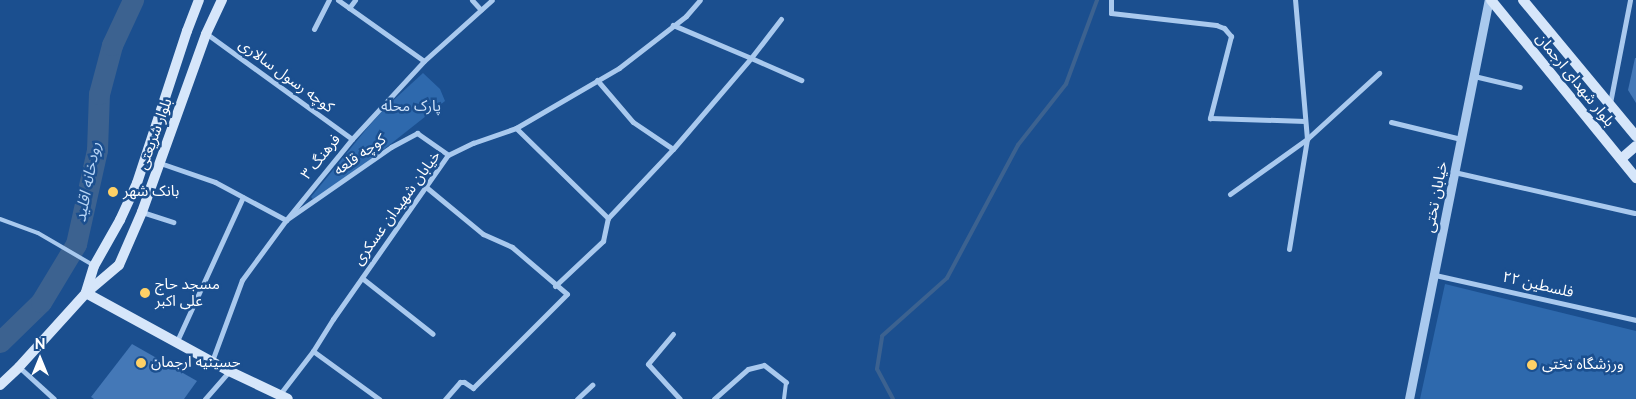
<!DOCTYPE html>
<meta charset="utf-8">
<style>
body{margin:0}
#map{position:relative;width:1636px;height:399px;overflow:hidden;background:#1b4f8f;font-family:Raleway,"Noto Sans Arabic",sans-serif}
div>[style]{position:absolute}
.green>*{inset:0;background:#2e69ad}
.stream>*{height:4px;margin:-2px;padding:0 2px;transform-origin:2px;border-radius:2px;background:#3c6290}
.river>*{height:21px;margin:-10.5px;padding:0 10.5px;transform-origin:10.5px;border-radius:10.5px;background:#3c6290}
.building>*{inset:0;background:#4478b7}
.service>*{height:4px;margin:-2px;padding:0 2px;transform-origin:2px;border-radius:2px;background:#a9c9ee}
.minor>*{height:5px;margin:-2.5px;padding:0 2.5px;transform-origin:2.5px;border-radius:2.5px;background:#a9c9ee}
.tertiary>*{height:9px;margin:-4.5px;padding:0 4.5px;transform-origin:4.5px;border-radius:4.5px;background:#a9c9ee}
.secondary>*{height:10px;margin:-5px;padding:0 5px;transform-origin:5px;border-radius:5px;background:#d6e6fa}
.dots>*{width:14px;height:14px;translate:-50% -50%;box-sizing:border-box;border:2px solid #1b4f8f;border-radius:50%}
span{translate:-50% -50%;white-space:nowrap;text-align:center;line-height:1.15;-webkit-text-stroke:5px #1b4f8f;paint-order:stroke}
.street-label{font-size:15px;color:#fff}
.park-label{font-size:15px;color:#cfe3fa}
.poi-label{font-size:15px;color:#fff}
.left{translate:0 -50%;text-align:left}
.water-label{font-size:16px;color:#b5d3f5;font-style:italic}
.north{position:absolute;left:15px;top:334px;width:50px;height:50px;-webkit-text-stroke:4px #1b4f8f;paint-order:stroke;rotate:0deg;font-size:14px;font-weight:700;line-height:20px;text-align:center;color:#fff}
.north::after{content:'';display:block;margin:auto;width:18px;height:22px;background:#fff;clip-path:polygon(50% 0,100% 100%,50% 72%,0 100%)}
</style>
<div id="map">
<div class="green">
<i style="clip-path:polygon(423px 73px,440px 89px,445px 101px,316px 203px,311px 197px,368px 127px,386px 107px)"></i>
<i style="clip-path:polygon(1445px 284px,1636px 331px,1636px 399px,1420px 399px)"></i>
</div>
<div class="stream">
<i style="left:893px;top:399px;width:34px;rotate:-118deg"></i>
<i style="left:877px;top:369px;width:33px;rotate:-81deg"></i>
<i style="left:882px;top:336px;width:87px;rotate:-41.7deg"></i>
<i style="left:947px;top:278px;width:151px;rotate:-61.9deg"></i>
<i style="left:1018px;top:145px;width:78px;rotate:-51.8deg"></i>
<i style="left:1066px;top:84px;width:90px;rotate:-69.7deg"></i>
</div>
<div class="river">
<i style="left:0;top:342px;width:57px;rotate:-44.3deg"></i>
<i style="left:41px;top:302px;width:68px;rotate:-58.9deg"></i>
<i style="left:76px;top:244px;width:96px;rotate:-77.4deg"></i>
<i style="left:97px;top:150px;width:56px;rotate:-88deg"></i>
<i style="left:99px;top:94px;width:51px;rotate:-75.1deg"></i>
<i style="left:112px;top:45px;width:50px;rotate:-65deg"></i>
</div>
<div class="building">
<i style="clip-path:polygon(1635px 58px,1636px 58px,1636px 103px,1628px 90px)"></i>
<i style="clip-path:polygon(132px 344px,197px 381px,184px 399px,94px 399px,91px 397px)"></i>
</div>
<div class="service">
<i style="left:0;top:219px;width:40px;rotate:20.2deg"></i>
<i style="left:38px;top:233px;width:64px;rotate:30.2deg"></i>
<i style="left:784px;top:399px;width:17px;rotate:-83deg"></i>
</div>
<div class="minor">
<i style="left:338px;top:0;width:105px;rotate:35.3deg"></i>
<i style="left:472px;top:0;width:13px;rotate:48deg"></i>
<i style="left:1111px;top:0;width:13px;rotate:90deg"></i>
<i style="left:1111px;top:13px;width:106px;rotate:6.5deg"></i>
<i style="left:1216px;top:25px;width:9px;rotate:21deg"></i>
<i style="left:1224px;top:28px;width:11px;rotate:49deg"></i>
<i style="left:1231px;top:36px;width:85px;rotate:104.4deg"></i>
<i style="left:1210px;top:118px;width:95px;rotate:1.8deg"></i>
<i style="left:349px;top:8px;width:10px;rotate:-53deg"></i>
<i style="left:781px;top:19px;width:49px;rotate:127.6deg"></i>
<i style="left:751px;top:58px;width:55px;rotate:23.7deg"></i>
<i style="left:314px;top:29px;width:33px;rotate:-63deg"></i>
<i style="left:207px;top:34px;width:179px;rotate:35.9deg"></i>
<i style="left:1474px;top:76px;width:47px;rotate:13.4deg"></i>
<i style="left:597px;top:80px;width:55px;rotate:49.4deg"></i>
<i style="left:633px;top:122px;width:48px;rotate:34deg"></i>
<i style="left:1610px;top:103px;width:105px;rotate:-79deg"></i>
<i style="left:1391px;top:122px;width:72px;rotate:13.7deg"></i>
<i style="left:516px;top:128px;width:129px;rotate:44.4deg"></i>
<i style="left:160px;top:163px;width:58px;rotate:19.1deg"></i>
<i style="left:215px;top:182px;width:81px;rotate:28.2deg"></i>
<i style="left:286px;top:220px;width:128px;rotate:-34.8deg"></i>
<i style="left:391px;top:147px;width:30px;rotate:-28deg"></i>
<i style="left:417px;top:133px;width:38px;rotate:35deg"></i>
<i style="left:1454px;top:172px;width:185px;rotate:12.8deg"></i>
<i style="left:426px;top:187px;width:74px;rotate:39.5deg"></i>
<i style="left:483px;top:234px;width:32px;rotate:24deg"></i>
<i style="left:512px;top:247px;width:72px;rotate:40.5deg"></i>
<i style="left:567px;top:294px;width:133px;rotate:135deg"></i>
<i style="left:473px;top:388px;width:11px;rotate:-146deg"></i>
<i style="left:464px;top:382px;width:4px;rotate:180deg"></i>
<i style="left:460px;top:382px;width:23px;rotate:131deg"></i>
<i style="left:1230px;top:194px;width:95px;rotate:-35.5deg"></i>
<i style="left:1307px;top:139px;width:98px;rotate:-42.5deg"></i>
<i style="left:142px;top:212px;width:33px;rotate:18deg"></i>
<i style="left:1289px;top:249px;width:111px;rotate:-80.7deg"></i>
<i style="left:1307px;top:139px;width:140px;rotate:-94.9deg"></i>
<i style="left:1435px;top:275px;width:206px;rotate:12.6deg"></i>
<i style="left:362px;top:278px;width:90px;rotate:38.3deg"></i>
<i style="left:555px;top:286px;width:66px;rotate:-43.2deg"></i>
<i style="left:603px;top:241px;width:24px;rotate:-78deg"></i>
<i style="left:608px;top:218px;width:95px;rotate:-46.7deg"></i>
<i style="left:673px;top:149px;width:120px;rotate:-49.4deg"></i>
<i style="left:751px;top:58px;width:85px;rotate:-157.1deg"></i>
<i style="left:673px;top:334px;width:39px;rotate:130deg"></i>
<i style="left:648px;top:364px;width:47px;rotate:47.6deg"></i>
<i style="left:177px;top:341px;width:158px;rotate:-65.4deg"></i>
<i style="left:313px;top:351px;width:82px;rotate:36deg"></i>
<i style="left:212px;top:361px;width:86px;rotate:-69.7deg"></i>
<i style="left:242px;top:280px;width:74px;rotate:-53.7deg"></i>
<i style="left:286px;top:220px;width:104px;rotate:-50.8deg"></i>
<i style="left:352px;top:139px;width:106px;rotate:-47.3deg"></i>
<i style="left:424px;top:61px;width:91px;rotate:-41.9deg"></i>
<i style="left:19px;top:367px;width:47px;rotate:42.4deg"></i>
<i style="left:280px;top:394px;width:54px;rotate:-52.5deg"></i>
<i style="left:313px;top:351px;width:38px;rotate:-58deg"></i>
<i style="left:333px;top:319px;width:200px;rotate:-55deg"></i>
<i style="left:448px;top:155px;width:28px;rotate:-26deg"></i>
<i style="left:473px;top:143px;width:46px;rotate:-19.2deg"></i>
<i style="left:516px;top:128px;width:119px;rotate:-30.2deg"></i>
<i style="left:619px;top:68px;width:85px;rotate:-37.8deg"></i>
<i style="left:686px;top:16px;width:21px;rotate:-49deg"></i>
<i style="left:205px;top:399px;width:37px;rotate:-49deg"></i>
<i style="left:577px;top:399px;width:21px;rotate:-43deg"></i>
<i style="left:714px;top:399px;width:45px;rotate:-41.4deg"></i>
<i style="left:748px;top:369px;width:16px;rotate:-14deg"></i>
<i style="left:764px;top:365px;width:28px;rotate:38deg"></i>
</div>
<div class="tertiary">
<i style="left:1409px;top:399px;width:407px;rotate:-78.7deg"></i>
</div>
<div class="secondary">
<i style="left:1491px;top:0;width:230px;rotate:50.8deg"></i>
<i style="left:1523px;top:0;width:177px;rotate:50.3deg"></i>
<i style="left:1621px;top:159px;width:20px;rotate:-41deg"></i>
<i style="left:86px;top:292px;width:27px;rotate:-73deg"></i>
<i style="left:94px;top:266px;width:53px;rotate:-60.5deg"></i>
<i style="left:120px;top:220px;width:41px;rotate:-65.3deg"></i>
<i style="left:137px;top:183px;width:160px;rotate:-71.8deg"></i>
<i style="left:187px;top:31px;width:33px;rotate:-69deg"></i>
<i style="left:86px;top:293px;width:163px;rotate:28.6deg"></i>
<i style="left:229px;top:371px;width:65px;rotate:25.4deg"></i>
<i style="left:0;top:385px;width:26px;rotate:-43deg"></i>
<i style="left:19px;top:367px;width:100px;rotate:-47.8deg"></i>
<i style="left:86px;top:293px;width:43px;rotate:-40.3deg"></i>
<i style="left:119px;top:265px;width:58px;rotate:-66.5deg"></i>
<i style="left:142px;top:212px;width:189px;rotate:-70.2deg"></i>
<i style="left:206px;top:34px;width:38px;rotate:-65deg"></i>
</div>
<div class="dots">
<i style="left:113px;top:192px;background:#ffd166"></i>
<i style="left:145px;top:293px;background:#ffd166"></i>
<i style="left:141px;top:363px;background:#ffd166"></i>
<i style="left:1532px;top:365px;background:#ffd166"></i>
</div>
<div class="street-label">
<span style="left:286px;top:76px;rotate:36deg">کوچه رسول سالاری</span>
<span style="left:1575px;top:80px;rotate:51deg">بلوار شهدای ارجمان</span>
<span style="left:155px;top:134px;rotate:-70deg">بلوار شریعتی</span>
<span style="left:360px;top:155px;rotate:-35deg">کوچه قلعه</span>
<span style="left:321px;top:157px;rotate:-51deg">فرهنگ ۳</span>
<span style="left:1436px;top:197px;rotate:-79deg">خیابان تختی</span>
<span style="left:397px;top:208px;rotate:-54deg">خیابان شهیدان عسکری</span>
<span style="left:1538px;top:285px;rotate:13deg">فلسطین ۲۲</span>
</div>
<div class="park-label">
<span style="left:411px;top:107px">پارک محله</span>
</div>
<div class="poi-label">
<span class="left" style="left:123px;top:192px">بانک شهر</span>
<span class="left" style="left:155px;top:293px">مسجد حاج<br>علی اکبر</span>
<span class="left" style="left:151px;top:363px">حسینیه ارجمان</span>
<span class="left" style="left:1542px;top:365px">ورزشگاه تختی</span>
</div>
<div class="water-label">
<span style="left:88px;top:182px;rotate:-79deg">رودخانه اقلید</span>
</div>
<div class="north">N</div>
</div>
